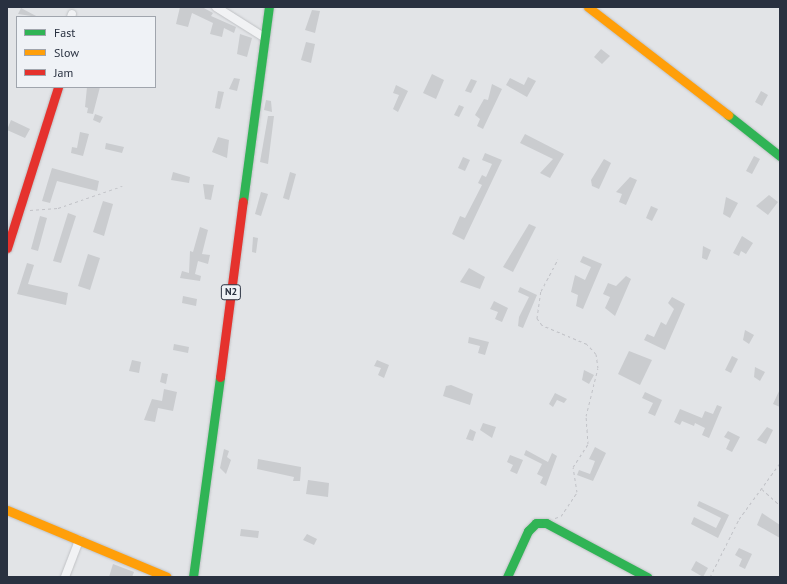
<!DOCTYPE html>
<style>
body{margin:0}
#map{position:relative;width:787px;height:584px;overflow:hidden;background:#e2e4e7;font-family:"PT Sans",sans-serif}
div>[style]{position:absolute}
.building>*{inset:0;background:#cacccf}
.path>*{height:1px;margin-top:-0.5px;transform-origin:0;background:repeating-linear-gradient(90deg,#c1c2c7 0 3px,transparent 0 6px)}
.roads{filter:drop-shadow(0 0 1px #c0c2c5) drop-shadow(0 0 1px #c0c2c5)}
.street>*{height:8px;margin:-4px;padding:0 4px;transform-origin:4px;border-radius:4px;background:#f1f2f4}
.fast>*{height:9px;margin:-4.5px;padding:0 4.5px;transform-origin:4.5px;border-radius:4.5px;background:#30b455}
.slow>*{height:9px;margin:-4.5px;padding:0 4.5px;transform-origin:4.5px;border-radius:4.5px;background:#ff9f0a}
.jam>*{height:9px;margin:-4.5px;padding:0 4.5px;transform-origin:4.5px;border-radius:4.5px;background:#e5322d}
span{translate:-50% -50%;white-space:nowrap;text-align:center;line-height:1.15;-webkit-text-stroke:3px #eff2f6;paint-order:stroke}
.shield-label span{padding:1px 3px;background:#eff2f6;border:1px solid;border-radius:3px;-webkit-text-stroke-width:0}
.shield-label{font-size:10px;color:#293140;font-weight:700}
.frame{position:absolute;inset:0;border:8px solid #293140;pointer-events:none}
.legend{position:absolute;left:16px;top:16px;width:140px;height:72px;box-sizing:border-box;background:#eff2f6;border:1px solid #a0a5ad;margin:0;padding:5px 7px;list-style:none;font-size:12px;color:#293140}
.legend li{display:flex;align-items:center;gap:8px;height:20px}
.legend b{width:20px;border:1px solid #a0a5ad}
</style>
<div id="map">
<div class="building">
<i style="clip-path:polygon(180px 7px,202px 7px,213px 13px,211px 16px,236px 27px,234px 33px,224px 28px,222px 37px,210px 34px,213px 23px,192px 13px,188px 27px,176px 24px)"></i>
<i style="clip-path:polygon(21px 8px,38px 17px,18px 14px)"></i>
<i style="clip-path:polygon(312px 10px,320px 11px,315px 33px,305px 30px)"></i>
<i style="clip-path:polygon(240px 34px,252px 38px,247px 57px,237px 54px)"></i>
<i style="clip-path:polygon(306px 42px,315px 44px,311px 63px,301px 60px)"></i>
<i style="clip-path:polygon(601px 49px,610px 56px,602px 64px,594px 57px)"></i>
<i style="clip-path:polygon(432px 74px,444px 80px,436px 99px,423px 93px)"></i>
<i style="clip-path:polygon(528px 77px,536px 81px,527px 97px,506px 85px,510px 78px,524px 85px)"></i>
<i style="clip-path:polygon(234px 78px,240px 79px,237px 91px,229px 89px)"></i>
<i style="clip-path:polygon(471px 79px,477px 81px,471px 93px,465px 91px)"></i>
<i style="clip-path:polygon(492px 84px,502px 89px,483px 129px,477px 126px,480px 119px,475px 115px,484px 99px,488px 100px)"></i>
<i style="clip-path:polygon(396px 85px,408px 91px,398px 112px,393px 109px,399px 95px,393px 93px)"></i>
<i style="clip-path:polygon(87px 87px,100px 87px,93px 114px,87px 113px,88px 108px,85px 107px)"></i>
<i style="clip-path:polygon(218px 91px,224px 92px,220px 109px,215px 108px)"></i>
<i style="clip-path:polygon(761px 91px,768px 95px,762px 106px,755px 102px)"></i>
<i style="clip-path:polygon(266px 100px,271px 101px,272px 112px,264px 110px)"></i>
<i style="clip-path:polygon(459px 105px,464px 107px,459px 117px,454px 115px)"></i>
<i style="clip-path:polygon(95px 114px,103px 117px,100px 123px,93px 120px)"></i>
<i style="clip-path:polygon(268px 116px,274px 116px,268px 164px,260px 162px)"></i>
<i style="clip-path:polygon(11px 120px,30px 129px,25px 138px,7px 130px)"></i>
<i style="clip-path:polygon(80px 132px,89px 134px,83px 156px,71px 153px,72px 147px,77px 148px)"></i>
<i style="clip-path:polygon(525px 134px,564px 154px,550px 178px,540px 173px,553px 159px,520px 143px)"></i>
<i style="clip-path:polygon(218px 137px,229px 140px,227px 158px,212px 152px)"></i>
<i style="clip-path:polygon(106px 143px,124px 147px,122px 153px,105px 149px)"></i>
<i style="clip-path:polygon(485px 153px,502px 160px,464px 240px,452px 234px,460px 216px,465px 218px,482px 185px,478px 183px,482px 175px,486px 177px,492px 164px,482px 160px)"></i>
<i style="clip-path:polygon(754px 156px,760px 159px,752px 174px,746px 171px)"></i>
<i style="clip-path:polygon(463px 157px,470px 160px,465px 171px,458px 168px)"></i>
<i style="clip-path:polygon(604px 159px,611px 163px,599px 189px,592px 186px,591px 180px)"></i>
<i style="clip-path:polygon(52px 168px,99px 181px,97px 191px,57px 181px,50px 203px,42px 201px)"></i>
<i style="clip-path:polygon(173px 172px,190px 177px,189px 183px,171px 180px)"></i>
<i style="clip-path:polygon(290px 172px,296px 174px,289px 200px,283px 198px)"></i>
<i style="clip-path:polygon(630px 177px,637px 180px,626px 205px,619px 202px,622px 194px,616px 192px)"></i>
<i style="clip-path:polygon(203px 184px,214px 185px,211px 200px,205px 199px)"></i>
<i style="clip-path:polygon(261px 192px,268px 194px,261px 216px,255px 214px)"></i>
<i style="clip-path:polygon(769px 195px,778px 202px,768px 215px,756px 206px)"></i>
<i style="clip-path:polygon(726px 197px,738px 203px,730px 218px,723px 214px)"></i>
<i style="clip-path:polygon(103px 201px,113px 204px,104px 236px,93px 232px)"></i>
<i style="clip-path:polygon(651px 206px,658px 209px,652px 221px,646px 218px)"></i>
<i style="clip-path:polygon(68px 213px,76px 216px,61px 263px,53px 261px)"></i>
<i style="clip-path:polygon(40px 216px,47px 218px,38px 251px,31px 249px)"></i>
<i style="clip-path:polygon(529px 224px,536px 227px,513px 272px,503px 267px)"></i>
<i style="clip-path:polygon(200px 227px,208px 230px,202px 254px,210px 255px,208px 264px,198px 261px,195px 274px,201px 276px,200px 281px,180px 278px,182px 271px,189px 273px,190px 251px,193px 252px)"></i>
<i style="clip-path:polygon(742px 236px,753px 243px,746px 254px,741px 251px,739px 256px,733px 253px)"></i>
<i style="clip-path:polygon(253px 237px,258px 238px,256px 253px,252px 252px)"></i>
<i style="clip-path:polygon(703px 246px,711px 250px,707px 260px,702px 258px)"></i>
<i style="clip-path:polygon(88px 254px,100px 258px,90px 290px,78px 286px)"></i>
<i style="clip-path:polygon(583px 256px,602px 264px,583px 309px,576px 306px,578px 295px,571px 292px,575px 275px,585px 280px,591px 267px,580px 262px)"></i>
<i style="clip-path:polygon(27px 263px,34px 265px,28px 284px,68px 293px,66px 305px,17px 294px)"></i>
<i style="clip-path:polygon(469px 268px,485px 277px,480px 289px,460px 282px)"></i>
<i style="clip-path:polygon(626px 276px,631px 279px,615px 316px,605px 308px,610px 297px,603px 294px,608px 283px,616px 286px)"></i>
<i style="clip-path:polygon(520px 287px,537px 295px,523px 328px,518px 326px,519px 317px,529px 297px,518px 292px)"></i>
<i style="clip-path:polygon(183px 296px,197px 299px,196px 306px,182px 303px)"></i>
<i style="clip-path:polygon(672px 297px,685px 304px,665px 350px,644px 340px,647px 334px,654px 337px,661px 322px,666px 325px,674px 309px,668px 303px)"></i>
<i style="clip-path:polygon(494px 301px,508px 308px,502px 322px,495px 319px,498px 312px,490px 309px)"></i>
<i style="clip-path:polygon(745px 330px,754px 335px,749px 344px,743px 340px)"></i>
<i style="clip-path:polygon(469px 337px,489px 342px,485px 355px,478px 353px,480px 346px,468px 343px)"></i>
<i style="clip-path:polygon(174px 344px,189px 347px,188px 353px,173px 350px)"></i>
<i style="clip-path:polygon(629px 351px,652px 360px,640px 385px,618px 374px)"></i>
<i style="clip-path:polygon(732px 356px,738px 359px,731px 373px,725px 370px)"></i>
<i style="clip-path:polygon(132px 360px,141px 362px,139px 373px,129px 371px)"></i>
<i style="clip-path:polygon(377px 360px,389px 365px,384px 378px,378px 375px,381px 368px,374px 366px)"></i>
<i style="clip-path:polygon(755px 367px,765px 372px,760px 381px,754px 377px)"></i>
<i style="clip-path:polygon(584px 370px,594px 375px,589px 384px,582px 380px)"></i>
<i style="clip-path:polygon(162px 373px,168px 374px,166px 384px,160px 382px)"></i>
<i style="clip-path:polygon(451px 385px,473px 394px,470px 405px,443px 396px,446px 386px)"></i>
<i style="clip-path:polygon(164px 389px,177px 392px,173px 411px,158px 408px,155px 422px,144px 420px,152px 399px,162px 401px)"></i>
<i style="clip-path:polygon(780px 389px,780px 407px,773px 404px)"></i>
<i style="clip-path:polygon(645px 392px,662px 400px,655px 416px,648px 413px,653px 403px,642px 398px)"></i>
<i style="clip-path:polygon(555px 393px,567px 399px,564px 403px,557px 400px,553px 407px,549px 404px)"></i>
<i style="clip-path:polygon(717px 405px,722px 407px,709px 438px,702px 435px,705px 428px,695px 423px,694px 426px,682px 421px,680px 425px,674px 422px,680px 409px,702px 418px,705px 411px,713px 414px)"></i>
<i style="clip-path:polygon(483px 423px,496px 427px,492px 438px,480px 430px)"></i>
<i style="clip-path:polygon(767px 427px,773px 430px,766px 444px,757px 440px)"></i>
<i style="clip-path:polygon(470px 429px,476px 432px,473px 441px,466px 439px)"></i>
<i style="clip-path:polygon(728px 431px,740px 437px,732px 452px,726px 449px,730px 440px,724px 437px)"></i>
<i style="clip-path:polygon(595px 447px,606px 453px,593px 481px,577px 475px,579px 470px,590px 474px,595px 461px,589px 459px)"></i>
<i style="clip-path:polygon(224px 449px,229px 451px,227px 457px,231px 460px,226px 474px,220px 468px)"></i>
<i style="clip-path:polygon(526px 450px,548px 462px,552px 453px,557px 456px,546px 486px,540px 483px,543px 477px,537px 474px,542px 464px,524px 455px)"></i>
<i style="clip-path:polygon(510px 455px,523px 460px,517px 474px,510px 471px,513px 465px,507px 462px)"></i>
<i style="clip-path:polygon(258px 459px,301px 467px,300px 481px,293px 481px,294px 477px,257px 469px)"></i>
<i style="clip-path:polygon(308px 480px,329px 483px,328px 497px,306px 494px)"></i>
<i style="clip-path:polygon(699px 501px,729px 515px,718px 538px,691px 524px,694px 517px,716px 528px,721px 518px,697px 506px)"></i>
<i style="clip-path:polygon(762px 513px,780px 525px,780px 538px,757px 525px)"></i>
<i style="clip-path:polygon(241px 529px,259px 531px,258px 538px,240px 536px)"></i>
<i style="clip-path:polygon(307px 534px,317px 539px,314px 545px,303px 540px)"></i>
<i style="clip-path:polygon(739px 548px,752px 554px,745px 569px,739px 566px,742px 559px,735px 555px)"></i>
<i style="clip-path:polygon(696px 561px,708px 568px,703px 577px,691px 570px)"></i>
<i style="clip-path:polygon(113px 564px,134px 572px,132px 577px,109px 577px)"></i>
</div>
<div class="path">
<i style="left:30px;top:210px;width:28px;rotate:-4deg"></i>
<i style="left:58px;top:208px;width:68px;rotate:-19deg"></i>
<i style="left:762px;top:489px;width:24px;rotate:42deg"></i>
<i style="left:555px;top:518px;width:6px;rotate:-18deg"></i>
<i style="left:561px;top:516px;width:29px;rotate:-56deg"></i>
<i style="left:577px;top:492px;width:25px;rotate:-99deg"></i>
<i style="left:573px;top:467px;width:27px;rotate:-57deg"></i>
<i style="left:588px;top:444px;width:28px;rotate:-94deg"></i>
<i style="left:586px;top:416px;width:49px;rotate:-76deg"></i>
<i style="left:598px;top:368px;width:14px;rotate:-98deg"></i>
<i style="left:596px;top:354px;width:13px;rotate:-132deg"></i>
<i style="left:587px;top:344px;width:49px;rotate:-157.1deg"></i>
<i style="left:542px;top:325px;width:9px;rotate:-126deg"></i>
<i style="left:537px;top:318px;width:27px;rotate:-82deg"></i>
<i style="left:541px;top:291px;width:36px;rotate:-62deg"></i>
<i style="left:710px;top:577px;width:65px;rotate:-63.4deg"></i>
<i style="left:739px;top:519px;width:69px;rotate:-53.8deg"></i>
</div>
<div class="roads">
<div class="street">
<i style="left:216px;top:7px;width:58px;rotate:32.3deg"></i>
<i style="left:71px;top:17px;width:3px;rotate:-72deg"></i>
<i style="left:65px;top:577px;width:40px;rotate:-69deg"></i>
</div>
<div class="fast">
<i style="left:728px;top:115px;width:66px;rotate:38.3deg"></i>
<i style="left:243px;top:201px;width:196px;rotate:-82.4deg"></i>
<i style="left:193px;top:577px;width:202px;rotate:-82.3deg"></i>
<i style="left:507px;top:577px;width:51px;rotate:-65.5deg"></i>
<i style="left:528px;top:531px;width:11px;rotate:-45deg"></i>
<i style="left:536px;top:523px;width:10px"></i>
<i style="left:546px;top:523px;width:115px;rotate:28.1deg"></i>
</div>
<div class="slow">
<i style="left:588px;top:7px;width:177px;rotate:37.6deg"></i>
<i style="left:7px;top:510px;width:173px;rotate:22.7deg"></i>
</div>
<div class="jam">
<i style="left:7px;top:248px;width:169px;rotate:-72.4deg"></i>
<i style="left:220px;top:377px;width:177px;rotate:-82.6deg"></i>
</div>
</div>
<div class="shield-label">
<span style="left:231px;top:292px">N2</span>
</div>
<div class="frame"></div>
<ul class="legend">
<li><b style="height:5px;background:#30b455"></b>Fast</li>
<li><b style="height:5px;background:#ff9f0a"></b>Slow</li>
<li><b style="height:5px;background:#e5322d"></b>Jam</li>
</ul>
</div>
